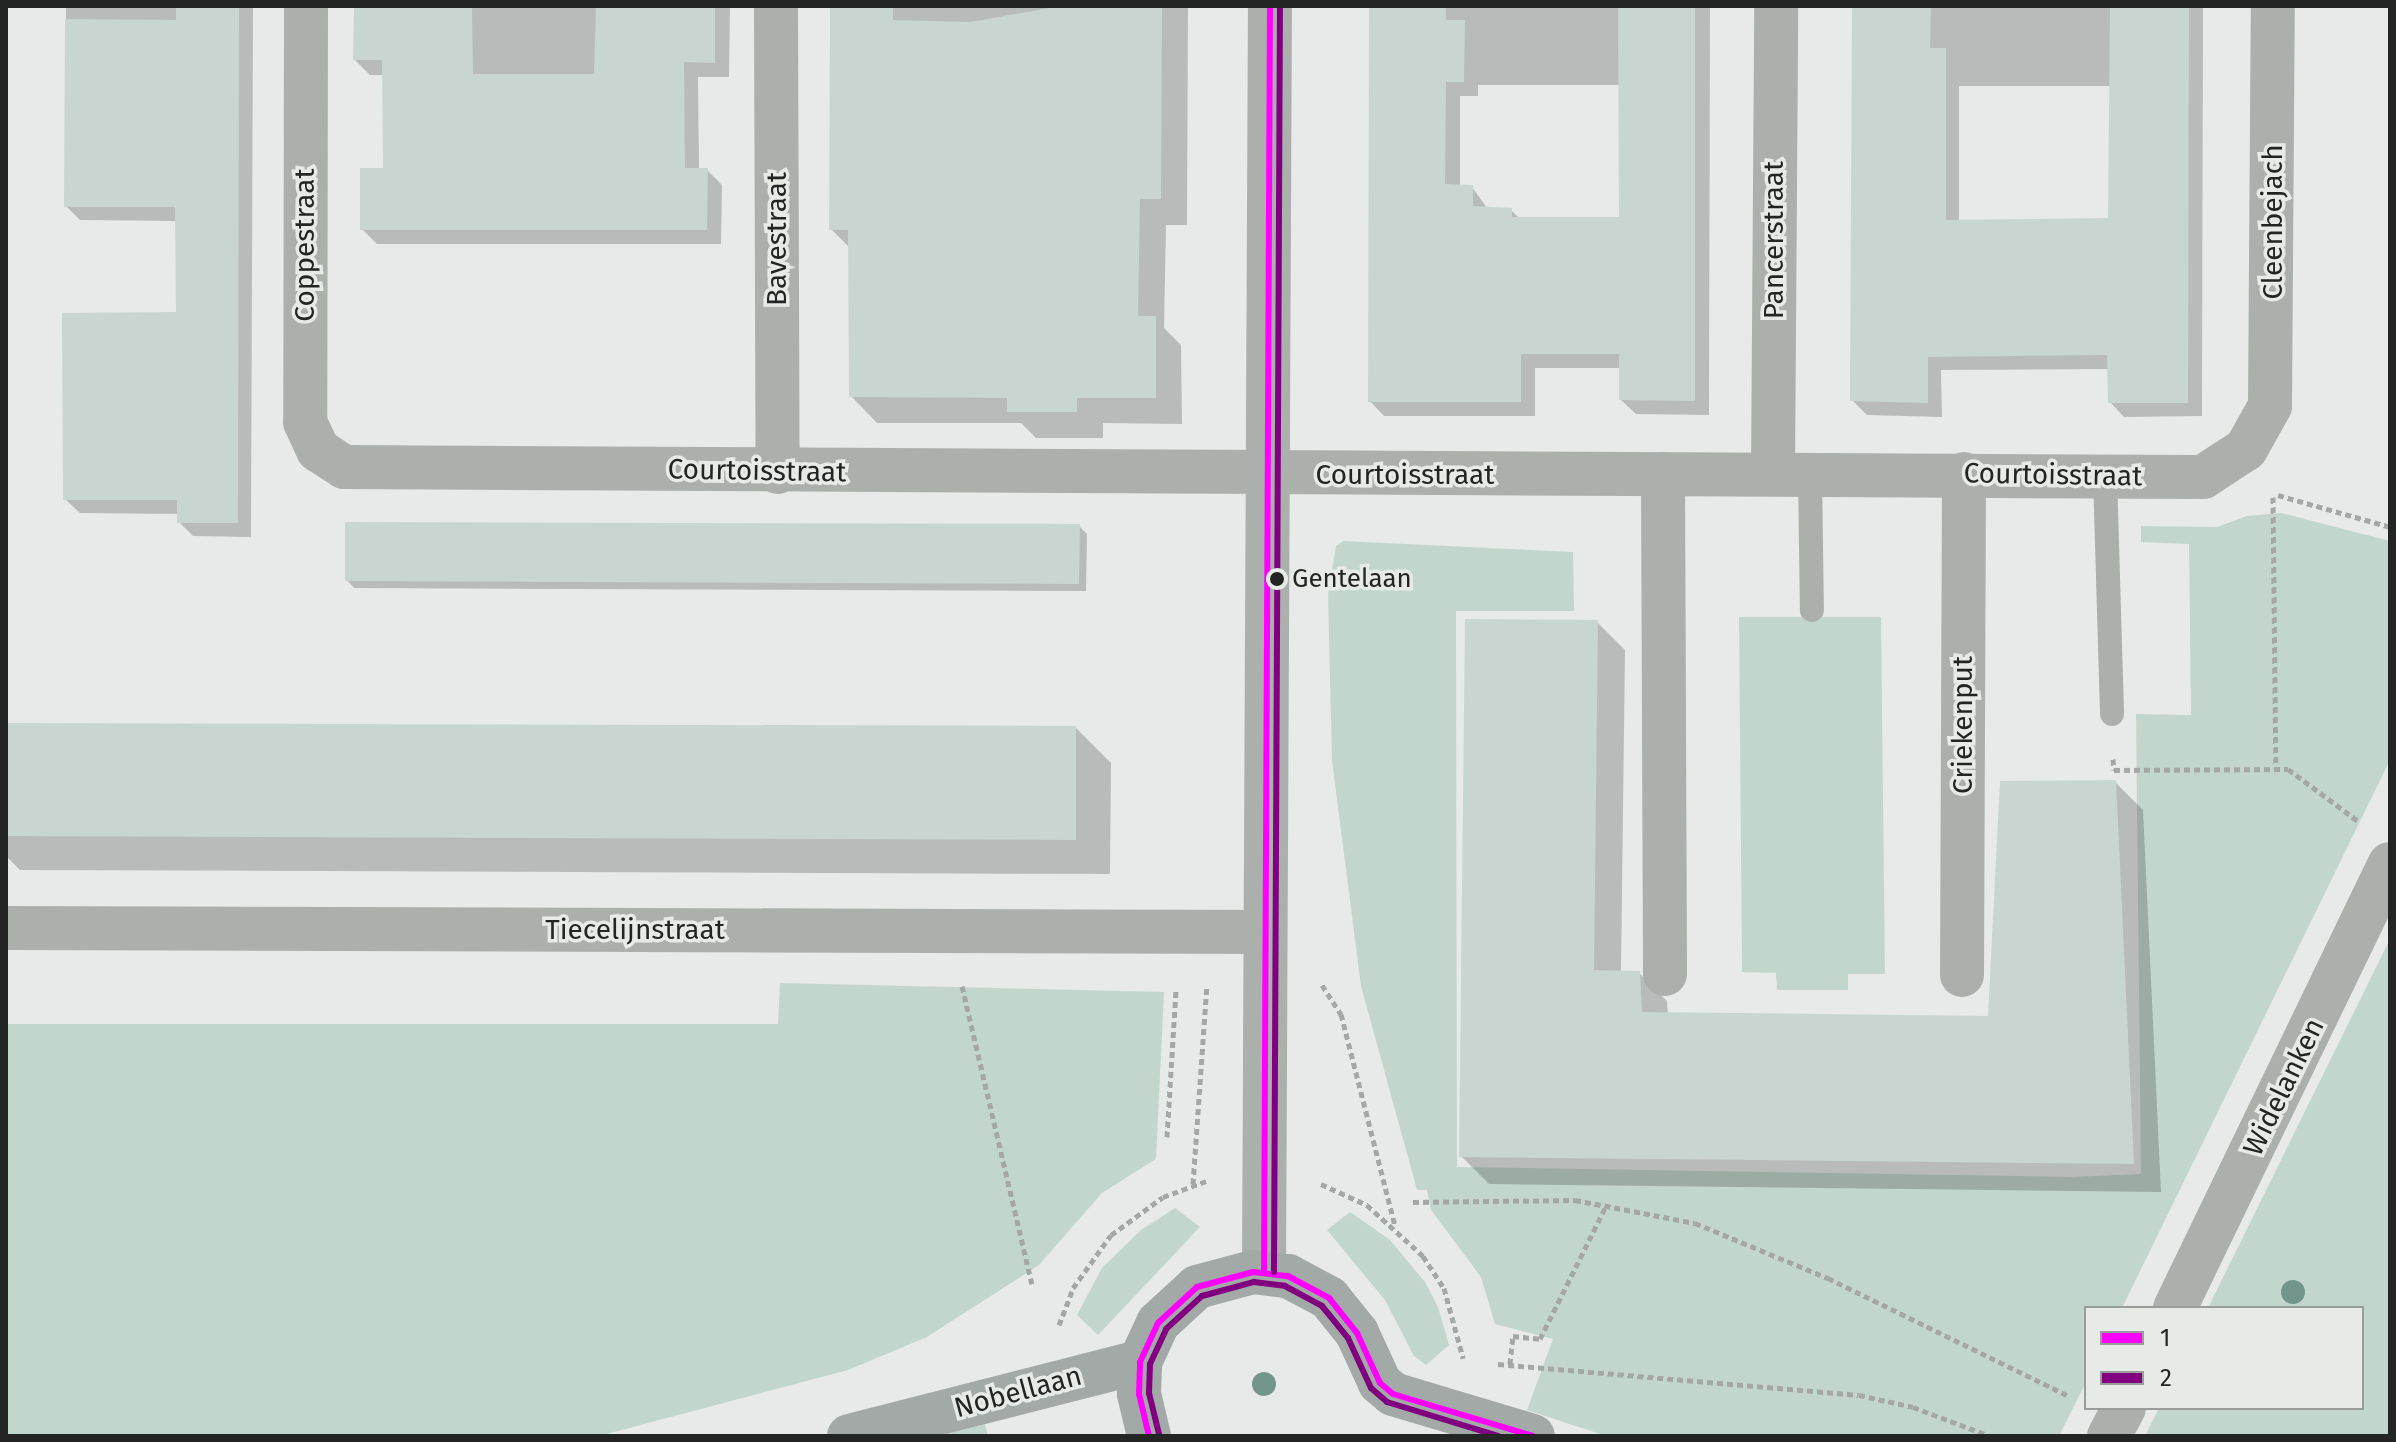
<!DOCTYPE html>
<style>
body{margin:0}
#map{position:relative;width:2396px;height:1442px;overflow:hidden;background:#e7eae8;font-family:"Fira Sans",sans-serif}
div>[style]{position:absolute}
.green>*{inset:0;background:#c3d6ce}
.shadow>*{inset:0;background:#0003}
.building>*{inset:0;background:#c9d5d0}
.path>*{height:5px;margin-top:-2.5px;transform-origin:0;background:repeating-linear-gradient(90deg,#a3a8a6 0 6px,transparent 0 10px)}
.service>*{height:24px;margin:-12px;padding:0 12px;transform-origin:12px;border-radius:12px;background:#abb0ad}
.minor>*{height:44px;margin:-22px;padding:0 22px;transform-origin:22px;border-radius:22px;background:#abb0ad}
.tertiary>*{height:44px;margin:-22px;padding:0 22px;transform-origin:22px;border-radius:22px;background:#abb0ad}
.primary>*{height:44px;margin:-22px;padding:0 22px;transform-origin:22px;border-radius:22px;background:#a2a9a6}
.bus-1>*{height:6px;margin:-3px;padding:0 3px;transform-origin:3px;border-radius:3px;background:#f0f}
.bus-2>*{height:6px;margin:-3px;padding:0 3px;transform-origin:3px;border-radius:3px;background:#800080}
.trees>*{width:24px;height:24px;margin:-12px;border-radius:50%;background:#72968b}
.dots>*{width:22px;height:22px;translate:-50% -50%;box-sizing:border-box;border:4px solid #e6ebe8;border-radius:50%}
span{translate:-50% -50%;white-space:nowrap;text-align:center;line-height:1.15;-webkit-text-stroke:7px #e6ebe8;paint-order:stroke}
.bus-label{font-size:26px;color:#232524}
.left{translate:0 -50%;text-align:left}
.street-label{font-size:28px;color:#232524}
.frame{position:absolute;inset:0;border:8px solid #232524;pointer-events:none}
.legend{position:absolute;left:2084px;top:1306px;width:280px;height:104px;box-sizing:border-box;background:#e6ebe8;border:2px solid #989c9a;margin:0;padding:10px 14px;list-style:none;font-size:24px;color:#232524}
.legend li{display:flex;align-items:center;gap:16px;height:40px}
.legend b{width:40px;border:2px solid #989c9a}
</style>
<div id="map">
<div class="green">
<i style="clip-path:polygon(2281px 513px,2390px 541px,2390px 760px,2122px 1308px,2086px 1308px,2086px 1382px,2059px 1436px,1606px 1436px,1527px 1410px,1553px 1339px,1495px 1324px,1481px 1277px,1431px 1210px,1427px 1190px,1417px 1190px,1361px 986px,1332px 760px,1328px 594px,1336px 546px,1343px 541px,1573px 552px,1574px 611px,1456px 611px,1457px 1167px,2073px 1177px,2141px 1174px,2136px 714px,2191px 715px,2189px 544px,2141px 542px,2141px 526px,2217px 527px,2247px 516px)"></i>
<i style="clip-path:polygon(1739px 617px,1881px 617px,1885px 974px,1848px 974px,1848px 990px,1777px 990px,1776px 973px,1742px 972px)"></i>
<i style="clip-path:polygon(2390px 939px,2390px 1436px,2145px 1436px,2159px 1408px,2362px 1408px,2362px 1308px,2208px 1308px)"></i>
<i style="clip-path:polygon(780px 983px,1164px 992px,1156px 1159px,1102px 1193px,1039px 1265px,927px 1337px,848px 1370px,599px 1436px,6px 1436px,6px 1024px,778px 1024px)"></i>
<i style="clip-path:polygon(1175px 1208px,1200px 1227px,1098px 1335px,1077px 1315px,1102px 1268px,1141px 1230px)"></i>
<i style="clip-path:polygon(1350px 1212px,1390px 1240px,1425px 1282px,1438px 1307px,1449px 1345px,1426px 1365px,1414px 1356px,1385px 1300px,1327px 1230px)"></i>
<i style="clip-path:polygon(985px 1424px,988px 1436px,938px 1436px)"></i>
</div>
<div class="shadow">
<i style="clip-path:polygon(66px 6px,253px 6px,251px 537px,193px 536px,179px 522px,179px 514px,80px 513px,65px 499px,178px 314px,177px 221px,80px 220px,66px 206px)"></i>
<i style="clip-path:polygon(356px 6px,730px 6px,729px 77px,698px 77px,699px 170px,707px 170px,722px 185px,721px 244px,377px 244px,362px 229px,385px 170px,385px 75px,370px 75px,355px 60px)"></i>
<i style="clip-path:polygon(833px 6px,1188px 6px,1187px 225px,1166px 225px,1164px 328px,1181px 345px,1182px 424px,1103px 423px,1103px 438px,1036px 438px,1021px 423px,877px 423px,851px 396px,850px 248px,831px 229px)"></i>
<i style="clip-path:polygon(evenodd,1371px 6px,1710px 6px,1709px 415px,1636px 414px,1621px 400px,1621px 368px,1535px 368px,1535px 416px,1384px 416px,1370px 401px,1371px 6px,1478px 85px,1620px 85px,1621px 219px,1520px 219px,1511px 210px,1487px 208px,1472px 187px,1460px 187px,1460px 96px,1478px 96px,1478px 85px)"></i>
<i style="clip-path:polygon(evenodd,1854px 6px,2203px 6px,2202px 416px,2124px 417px,2110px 402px,2109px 369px,1941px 370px,1942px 417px,1867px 415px,1852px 400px,1854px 6px,1959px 86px,2112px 86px,2110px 220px,1959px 222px,1959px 86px)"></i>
<i style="clip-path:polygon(1079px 526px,1087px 534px,1086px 591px,354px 588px,347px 580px)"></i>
<i style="clip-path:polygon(1597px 622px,1625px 650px,1621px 972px,1639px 973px,1667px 1001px,1668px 1015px,1990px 1018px,2115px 782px,2143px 810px,2161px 1192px,1489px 1184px,1461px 1156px)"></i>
<i style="clip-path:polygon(6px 725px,1076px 728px,1111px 763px,1110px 874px,20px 870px,6px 856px)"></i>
</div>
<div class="building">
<i style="clip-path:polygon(176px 6px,239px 6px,238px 523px,177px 523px,177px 500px,63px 500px,62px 313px,176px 312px,175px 207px,64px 207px,65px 19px,176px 20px)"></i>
<i style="clip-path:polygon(354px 6px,472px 6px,473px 74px,594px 74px,596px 6px,715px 6px,715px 63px,684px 62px,685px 168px,708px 168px,707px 230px,360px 230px,360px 168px,383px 168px,382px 60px,353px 60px)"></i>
<i style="clip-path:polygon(830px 6px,893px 6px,893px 20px,970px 22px,1061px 6px,1162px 6px,1161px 199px,1140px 199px,1138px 316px,1156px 316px,1156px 398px,1077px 398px,1077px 412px,1007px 412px,1007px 398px,849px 397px,848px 230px,829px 230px)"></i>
<i style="clip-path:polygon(1369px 6px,1446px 6px,1446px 20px,1465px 20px,1464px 82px,1446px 82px,1445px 184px,1473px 185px,1473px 206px,1512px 208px,1512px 217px,1619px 217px,1618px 6px,1695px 6px,1695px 401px,1619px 400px,1619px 354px,1521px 354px,1521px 402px,1368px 402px)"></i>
<i style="clip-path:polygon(1852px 6px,1931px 6px,1930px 48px,1946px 48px,1946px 220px,2108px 218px,2110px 6px,2189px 6px,2188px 403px,2108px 403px,2107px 355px,1928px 357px,1928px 403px,1850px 401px)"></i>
<i style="clip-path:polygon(345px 522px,1080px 524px,1079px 584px,345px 581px)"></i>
<i style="clip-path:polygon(1465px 619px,1598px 620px,1594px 970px,1640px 971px,1642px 1012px,1988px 1016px,2000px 781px,2116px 780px,2134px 1164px,1459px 1157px)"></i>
<i style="clip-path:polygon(6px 723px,1076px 726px,1076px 840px,6px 836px)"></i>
</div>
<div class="path">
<i style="left:2278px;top:495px;width:116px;rotate:15.9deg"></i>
<i style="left:2273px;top:497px;width:271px;rotate:89.4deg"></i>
<i style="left:2113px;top:759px;width:11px;rotate:85deg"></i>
<i style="left:2114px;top:770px;width:174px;rotate:-0.3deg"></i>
<i style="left:2288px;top:769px;width:87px;rotate:36.6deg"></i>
<i style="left:1322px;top:985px;width:35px;rotate:57deg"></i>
<i style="left:1341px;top:1014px;width:219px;rotate:75.7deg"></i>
<i style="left:962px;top:986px;width:306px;rotate:76.8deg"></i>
<i style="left:1167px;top:1137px;width:149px;rotate:-86.5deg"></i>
<i style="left:1193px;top:1184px;width:198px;rotate:-86deg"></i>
<i style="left:1321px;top:1184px;width:51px;rotate:24.5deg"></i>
<i style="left:1367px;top:1205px;width:76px;rotate:42.3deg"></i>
<i style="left:1423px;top:1256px;width:38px;rotate:57deg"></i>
<i style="left:1444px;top:1288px;width:73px;rotate:74.8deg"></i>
<i style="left:1413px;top:1202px;width:162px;rotate:-0.7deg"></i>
<i style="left:1575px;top:1200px;width:122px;rotate:10.9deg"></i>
<i style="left:1695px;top:1223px;width:144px;rotate:22.5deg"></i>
<i style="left:1828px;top:1278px;width:266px;rotate:26.1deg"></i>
<i style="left:1059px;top:1325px;width:40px;rotate:-69deg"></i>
<i style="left:1073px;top:1288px;width:65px;rotate:-54.4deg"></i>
<i style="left:1111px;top:1235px;width:64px;rotate:-36.2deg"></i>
<i style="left:1163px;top:1197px;width:49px;rotate:-20.3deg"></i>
<i style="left:1498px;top:1364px;width:362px;rotate:4.9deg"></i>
<i style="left:1859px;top:1395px;width:55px;rotate:12.5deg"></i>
<i style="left:1913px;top:1407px;width:82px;rotate:20.6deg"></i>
<i style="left:1510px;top:1364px;width:28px;rotate:-84deg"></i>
<i style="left:1513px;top:1336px;width:27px;rotate:6deg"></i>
<i style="left:1540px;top:1339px;width:151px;rotate:-63.6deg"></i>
</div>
<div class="service">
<i style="left:1810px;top:474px;width:136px;rotate:89.2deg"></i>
<i style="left:2105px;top:476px;width:238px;rotate:88.3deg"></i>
</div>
<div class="minor">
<i style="left:306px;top:6px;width:416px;rotate:90.1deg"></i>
<i style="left:305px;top:422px;width:31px;rotate:65deg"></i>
<i style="left:318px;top:450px;width:31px;rotate:33deg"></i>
<i style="left:344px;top:467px;width:1859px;rotate:0.31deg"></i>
<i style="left:2203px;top:477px;width:51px;rotate:-33.1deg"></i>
<i style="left:2246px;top:449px;width:49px;rotate:-60.8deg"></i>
<i style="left:2270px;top:406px;width:400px;rotate:-89.6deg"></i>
<i style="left:776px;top:6px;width:466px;rotate:89.8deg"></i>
<i style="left:1773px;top:473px;width:467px;rotate:-89.6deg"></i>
<i style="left:1663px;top:474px;width:500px;rotate:89.77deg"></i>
<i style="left:6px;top:928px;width:1258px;rotate:0.18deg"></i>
<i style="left:1962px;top:975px;width:501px;rotate:-89.77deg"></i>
<i style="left:2175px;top:1308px;width:493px;rotate:-64.2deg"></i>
<i style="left:2109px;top:1436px;width:32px;rotate:-62deg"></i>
</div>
<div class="tertiary">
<i style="left:1264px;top:1272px;width:1266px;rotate:-89.73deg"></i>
</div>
<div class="primary">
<i style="left:849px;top:1436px;width:300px;rotate:-14.3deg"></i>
<i style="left:1149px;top:1436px;width:43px;rotate:-103.4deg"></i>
<i style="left:1139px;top:1394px;width:32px;rotate:-88deg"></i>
<i style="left:1140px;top:1362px;width:43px;rotate:-65.2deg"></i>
<i style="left:1158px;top:1323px;width:53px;rotate:-42.7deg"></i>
<i style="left:1197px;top:1287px;width:58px;rotate:-15deg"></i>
<i style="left:1253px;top:1272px;width:35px;rotate:7deg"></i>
<i style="left:1288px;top:1276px;width:47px;rotate:28.2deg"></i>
<i style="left:1329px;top:1298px;width:45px;rotate:51.3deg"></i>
<i style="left:1357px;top:1333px;width:55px;rotate:65.3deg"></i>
<i style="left:1380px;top:1383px;width:17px;rotate:40deg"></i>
<i style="left:1393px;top:1394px;width:146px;rotate:16.7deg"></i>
</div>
<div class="bus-1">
<i style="left:1264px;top:1272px;width:1266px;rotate:-89.73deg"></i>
<i style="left:1149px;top:1436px;width:43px;rotate:-103.4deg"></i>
<i style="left:1139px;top:1394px;width:32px;rotate:-88deg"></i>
<i style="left:1140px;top:1362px;width:43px;rotate:-65.2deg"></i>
<i style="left:1158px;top:1323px;width:53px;rotate:-42.7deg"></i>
<i style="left:1197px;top:1287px;width:58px;rotate:-15deg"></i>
<i style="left:1253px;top:1272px;width:35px;rotate:7deg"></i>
<i style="left:1288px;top:1276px;width:47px;rotate:28.2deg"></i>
<i style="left:1329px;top:1298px;width:45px;rotate:51.3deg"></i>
<i style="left:1357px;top:1333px;width:55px;rotate:65.3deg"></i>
<i style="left:1380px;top:1383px;width:17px;rotate:40deg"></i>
<i style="left:1393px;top:1394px;width:146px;rotate:16.7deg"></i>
</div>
<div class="bus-2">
<i style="left:1274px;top:1272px;width:1266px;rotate:-89.73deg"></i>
<i style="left:1159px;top:1434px;width:42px;rotate:-103.7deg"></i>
<i style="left:1149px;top:1393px;width:29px;rotate:-88deg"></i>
<i style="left:1150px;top:1364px;width:38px;rotate:-65deg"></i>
<i style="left:1166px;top:1329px;width:49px;rotate:-42.5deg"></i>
<i style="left:1202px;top:1296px;width:54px;rotate:-15.1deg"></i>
<i style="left:1254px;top:1282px;width:31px;rotate:7deg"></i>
<i style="left:1285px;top:1286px;width:42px;rotate:28.4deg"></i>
<i style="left:1322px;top:1306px;width:41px;rotate:50.9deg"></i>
<i style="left:1348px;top:1338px;width:55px;rotate:65.3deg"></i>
<i style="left:1371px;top:1388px;width:21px;rotate:41deg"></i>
<i style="left:1387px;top:1402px;width:116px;rotate:17deg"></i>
</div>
<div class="trees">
<i style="left:2293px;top:1292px"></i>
<i style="left:1264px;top:1384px"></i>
</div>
<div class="dots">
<i style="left:1277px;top:579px;background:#232524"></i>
</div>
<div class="bus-label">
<span class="left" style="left:1292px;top:579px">Gentelaan</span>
</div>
<div class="street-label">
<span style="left:2273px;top:222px;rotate:-90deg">Cleenbejach</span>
<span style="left:777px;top:239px;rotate:-90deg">Bavestraat</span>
<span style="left:1774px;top:240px;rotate:-90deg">Pancerstraat</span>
<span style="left:305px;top:245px;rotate:-90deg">Coppestraat</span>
<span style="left:757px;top:471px;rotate:1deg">Courtoisstraat</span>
<span style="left:1405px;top:475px">Courtoisstraat</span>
<span style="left:2053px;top:475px;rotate:1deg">Courtoisstraat</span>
<span style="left:1963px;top:725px;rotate:-90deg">Criekenput</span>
<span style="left:635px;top:930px">Tiecelijnstraat</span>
<span style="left:2284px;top:1087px;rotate:-64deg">Widelanken</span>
<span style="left:1018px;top:1392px;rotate:-15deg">Nobellaan</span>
</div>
<div class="frame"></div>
<ul class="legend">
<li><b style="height:10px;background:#f0f"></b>1</li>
<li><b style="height:10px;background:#800080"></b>2</li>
</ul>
</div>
